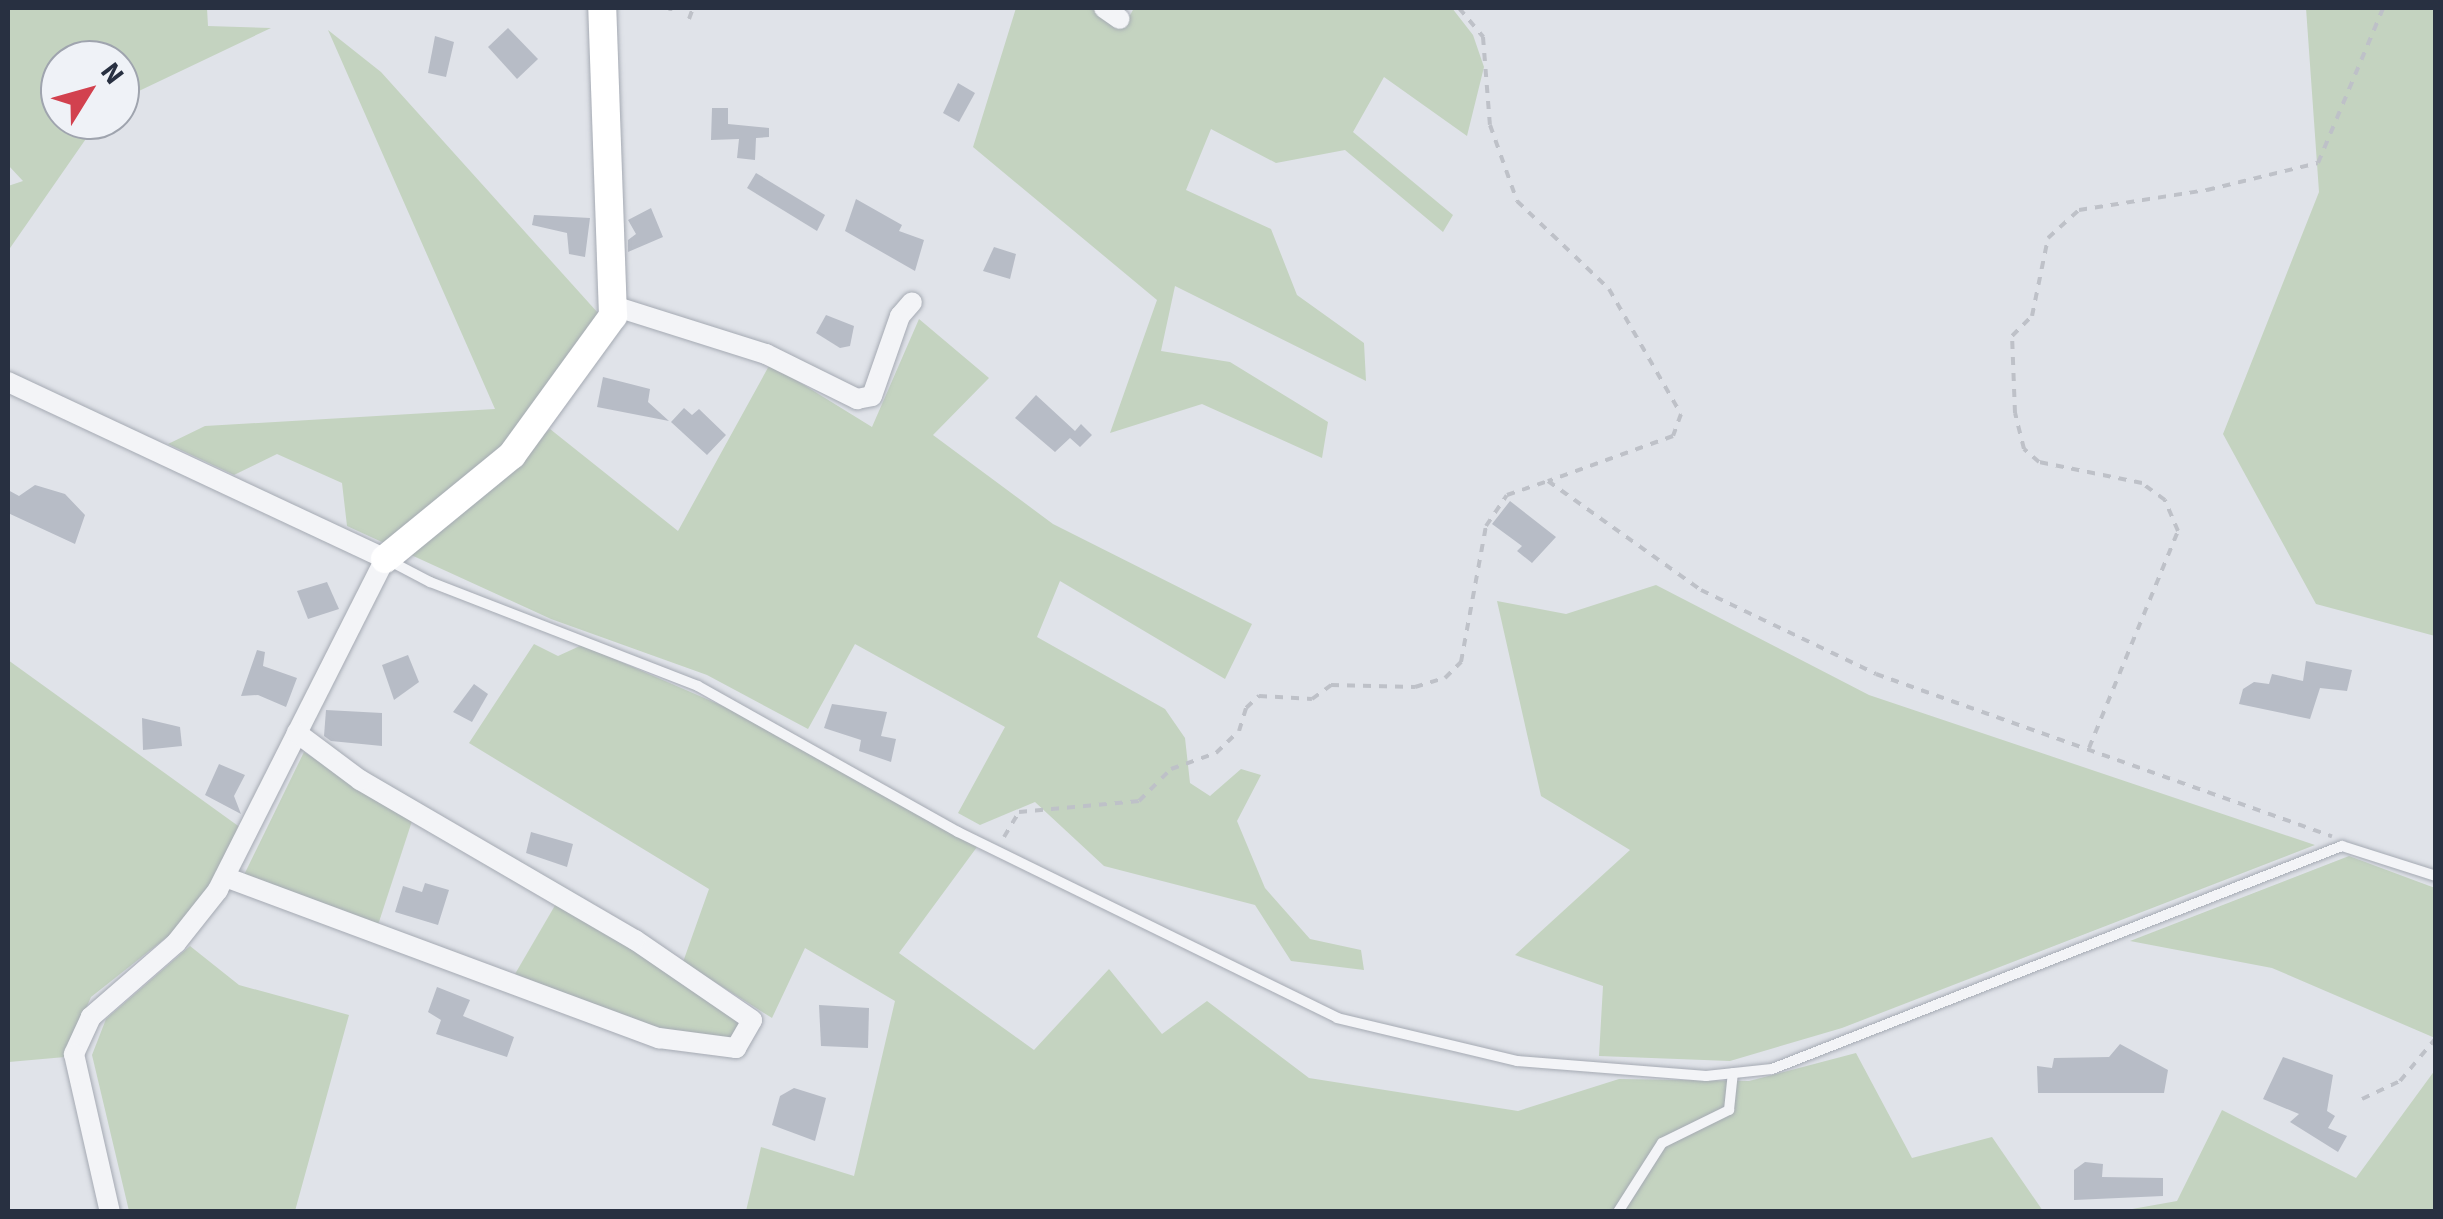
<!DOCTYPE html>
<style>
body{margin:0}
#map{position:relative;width:2443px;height:1219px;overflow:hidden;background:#e0e3e9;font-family:"Source Sans 3",sans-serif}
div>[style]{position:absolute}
.green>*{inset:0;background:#c4d3c0}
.building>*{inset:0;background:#b7bcc6}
.path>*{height:4px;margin-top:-2px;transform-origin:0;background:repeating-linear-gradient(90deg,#bec1c8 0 8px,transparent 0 16px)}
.roads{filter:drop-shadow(0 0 2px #a5aab3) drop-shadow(0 0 2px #a5aab3)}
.lane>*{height:10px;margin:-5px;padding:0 5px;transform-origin:5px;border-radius:5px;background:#f3f4f7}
.street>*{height:20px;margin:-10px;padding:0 10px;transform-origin:10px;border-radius:10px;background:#f3f4f7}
.secondary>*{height:28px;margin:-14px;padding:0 14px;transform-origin:14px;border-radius:14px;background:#fff}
span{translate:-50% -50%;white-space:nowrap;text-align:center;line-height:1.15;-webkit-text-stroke:10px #eff2f7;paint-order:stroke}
.frame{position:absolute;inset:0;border:10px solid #283041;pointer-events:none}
.north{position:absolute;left:40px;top:40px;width:100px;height:100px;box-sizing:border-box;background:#eff2f7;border:2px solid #9fa4ae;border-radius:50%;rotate:53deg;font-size:28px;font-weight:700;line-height:40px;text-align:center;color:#283041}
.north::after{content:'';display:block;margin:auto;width:35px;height:45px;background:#d2414e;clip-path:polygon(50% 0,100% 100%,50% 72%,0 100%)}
</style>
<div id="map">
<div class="green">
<i style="clip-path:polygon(8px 8px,207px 8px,208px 26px,271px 28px,120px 100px,120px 60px,60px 60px,60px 120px,99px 120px,8px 251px,8px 186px,23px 181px,8px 165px)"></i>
<i style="clip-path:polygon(1016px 8px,1094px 8px,1123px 28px,1134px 8px,1452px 8px,1473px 35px,1484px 67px,1467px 136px,1384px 77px,1353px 132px,1453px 215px,1443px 232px,1345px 150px,1276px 163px,1211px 129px,1186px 190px,1271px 229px,1297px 295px,1364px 343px,1366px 381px,1175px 286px,1161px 351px,1230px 362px,1328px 422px,1322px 458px,1202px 404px,1110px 433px,1157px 300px,973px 147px)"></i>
<i style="clip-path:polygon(2306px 8px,2435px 8px,2435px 636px,2316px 604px,2223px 434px,2319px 192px)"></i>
<i style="clip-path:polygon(328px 30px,381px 72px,598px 313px,532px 415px,465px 486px,384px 543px,347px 526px,342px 483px,277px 454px,234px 475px,168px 444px,205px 426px,495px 409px)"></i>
<i style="clip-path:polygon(919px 319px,989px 378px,933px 435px,1053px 524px,1252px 624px,1225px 679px,1060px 581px,1037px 637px,1165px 709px,1185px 738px,1190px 783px,1210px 796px,1241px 769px,1261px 775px,1237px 821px,1265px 888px,1310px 939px,1361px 950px,1364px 970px,1291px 961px,1255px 905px,1104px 866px,1035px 802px,980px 825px,958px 813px,1005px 727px,855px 644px,808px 729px,707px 675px,551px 619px,409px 554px,550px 429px,678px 531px,770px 364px,872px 427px)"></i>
<i style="clip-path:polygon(1656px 585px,1869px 695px,2315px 845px,1842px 1028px,1730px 1061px,1599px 1056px,1603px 986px,1515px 955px,1630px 850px,1541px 796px,1497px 601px,1566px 614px)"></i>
<i style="clip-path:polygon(534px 644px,558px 656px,582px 645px,732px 710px,977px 847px,899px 953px,1034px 1050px,1109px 969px,1162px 1034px,1207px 1001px,1309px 1078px,1518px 1111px,1619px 1079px,1749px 1081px,1856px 1053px,1912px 1158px,1992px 1137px,2043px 1211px,746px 1211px,761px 1147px,854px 1176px,895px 1001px,805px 948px,772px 1018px,683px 962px,709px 889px,469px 743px)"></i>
<i style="clip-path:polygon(8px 660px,241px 828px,206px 893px,172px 933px,91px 997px,65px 1057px,9px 1062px)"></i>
<i style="clip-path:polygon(304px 752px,413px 818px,377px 928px,243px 877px)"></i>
<i style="clip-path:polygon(2349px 856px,2435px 888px,2435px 1038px,2272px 968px,2130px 941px)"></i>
<i style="clip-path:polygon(557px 902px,743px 1021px,731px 1045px,638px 1022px,515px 974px)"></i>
<i style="clip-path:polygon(190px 946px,239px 985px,349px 1015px,295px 1211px,129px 1211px,92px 1055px,106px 1019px)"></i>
<i style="clip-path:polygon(2435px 1070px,2435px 1211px,2121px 1211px,2177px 1201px,2222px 1110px,2356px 1178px)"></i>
</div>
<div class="building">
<i style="clip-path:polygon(508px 28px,538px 59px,517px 79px,488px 47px)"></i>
<i style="clip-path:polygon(435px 36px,454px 42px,446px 77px,428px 73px)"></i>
<i style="clip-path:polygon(958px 83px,975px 93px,959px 122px,943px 113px)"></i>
<i style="clip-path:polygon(712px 108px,728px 108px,728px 124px,769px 128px,769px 137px,756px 138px,755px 160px,737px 158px,739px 139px,711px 140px)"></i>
<i style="clip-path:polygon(756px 173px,825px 215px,817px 231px,747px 188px)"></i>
<i style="clip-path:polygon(856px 199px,902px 225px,899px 231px,924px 240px,915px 271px,845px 231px)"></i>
<i style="clip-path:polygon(651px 208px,663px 237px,628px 252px,628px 240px,636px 234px,628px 220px)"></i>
<i style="clip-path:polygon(534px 215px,590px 218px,585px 257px,569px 254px,567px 233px,532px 225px)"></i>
<i style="clip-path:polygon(994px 247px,1016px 254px,1010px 279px,983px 271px)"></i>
<i style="clip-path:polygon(826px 315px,854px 326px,850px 346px,840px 348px,816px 333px)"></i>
<i style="clip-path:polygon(603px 377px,650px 389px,648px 402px,669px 421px,597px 407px)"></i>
<i style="clip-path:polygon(1036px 395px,1075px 431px,1081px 424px,1092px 435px,1080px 447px,1070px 438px,1055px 452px,1015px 418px)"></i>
<i style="clip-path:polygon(684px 408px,692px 415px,699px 409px,726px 435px,707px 455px,671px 422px)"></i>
<i style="clip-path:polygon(35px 485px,65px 494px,85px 515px,75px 544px,8px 513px,8px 490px,19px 496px)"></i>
<i style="clip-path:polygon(1510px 501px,1556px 537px,1532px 563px,1517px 551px,1522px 546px,1492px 524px)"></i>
<i style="clip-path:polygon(327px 582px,339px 609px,308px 619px,297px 591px)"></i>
<i style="clip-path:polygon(257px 650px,265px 652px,263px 666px,297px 678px,286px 707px,258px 695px,241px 696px)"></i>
<i style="clip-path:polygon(408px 655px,419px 682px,394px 700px,382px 665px)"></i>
<i style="clip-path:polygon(2306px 661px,2352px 670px,2347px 691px,2320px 688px,2310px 719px,2239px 704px,2243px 689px,2254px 682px,2269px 684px,2272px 674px,2303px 681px)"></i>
<i style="clip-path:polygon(474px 684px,488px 694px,472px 722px,453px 712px)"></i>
<i style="clip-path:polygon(832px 704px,887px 712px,881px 736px,896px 739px,891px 762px,859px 751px,861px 740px,824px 728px)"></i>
<i style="clip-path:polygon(326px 710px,382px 713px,382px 746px,331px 741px,324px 736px)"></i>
<i style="clip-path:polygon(142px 718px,180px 727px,182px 746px,143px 750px)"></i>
<i style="clip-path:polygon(219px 764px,245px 775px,234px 796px,241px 814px,205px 795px)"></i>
<i style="clip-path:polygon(531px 832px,573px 844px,567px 867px,526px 853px)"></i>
<i style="clip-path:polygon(425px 883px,449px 890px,438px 925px,395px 912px,403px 886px,422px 892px)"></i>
<i style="clip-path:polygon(437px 987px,470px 1000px,463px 1016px,514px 1037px,507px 1057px,436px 1034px,441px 1020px,428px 1012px)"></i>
<i style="clip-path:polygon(819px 1005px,869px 1008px,868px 1048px,821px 1046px)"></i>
<i style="clip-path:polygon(2120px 1044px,2168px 1070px,2164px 1093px,2038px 1093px,2037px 1066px,2052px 1068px,2054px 1058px,2109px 1057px)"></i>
<i style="clip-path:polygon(2283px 1057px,2333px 1075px,2327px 1111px,2335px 1116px,2328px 1128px,2347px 1136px,2338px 1152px,2290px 1122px,2299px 1114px,2263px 1099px)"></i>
<i style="clip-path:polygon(794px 1088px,826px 1098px,815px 1141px,772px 1125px,780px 1096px)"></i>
<i style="clip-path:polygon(2085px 1162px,2103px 1164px,2102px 1177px,2163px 1178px,2163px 1196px,2074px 1200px,2074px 1170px)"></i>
</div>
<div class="path">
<i style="left:1459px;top:8px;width:38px;rotate:50deg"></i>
<i style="left:1483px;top:37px;width:88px;rotate:85.5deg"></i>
<i style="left:1490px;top:125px;width:81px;rotate:70.4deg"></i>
<i style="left:1517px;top:201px;width:127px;rotate:43.7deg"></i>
<i style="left:1609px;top:289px;width:144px;rotate:60.1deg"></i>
<i style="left:1681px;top:414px;width:23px;rotate:110deg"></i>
<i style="left:1673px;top:436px;width:133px;rotate:160.2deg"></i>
<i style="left:1548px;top:481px;width:188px;rotate:35.5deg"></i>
<i style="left:1701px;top:590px;width:194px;rotate:25.6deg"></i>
<i style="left:1876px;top:674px;width:484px;rotate:19.6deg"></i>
<i style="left:670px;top:11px;width:3px;rotate:-72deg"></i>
<i style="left:689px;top:19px;width:12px;rotate:-70deg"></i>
<i style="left:2089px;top:748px;width:235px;rotate:-67.7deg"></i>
<i style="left:2178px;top:531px;width:34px;rotate:-113deg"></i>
<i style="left:2165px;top:500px;width:29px;rotate:-144deg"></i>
<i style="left:2142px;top:483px;width:105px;rotate:-168.5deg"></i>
<i style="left:2039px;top:462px;width:20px;rotate:-139deg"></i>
<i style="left:2024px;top:449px;width:37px;rotate:-104deg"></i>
<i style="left:2015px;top:413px;width:77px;rotate:-92.2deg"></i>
<i style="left:2012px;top:336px;width:28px;rotate:-45deg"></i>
<i style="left:2032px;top:316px;width:80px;rotate:-78.4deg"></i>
<i style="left:2048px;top:238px;width:42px;rotate:-42.1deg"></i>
<i style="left:2079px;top:210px;width:130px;rotate:-8.9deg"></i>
<i style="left:2207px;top:190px;width:114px;rotate:-13.7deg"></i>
<i style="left:2318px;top:163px;width:168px;rotate:-67.2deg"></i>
<i style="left:1004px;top:837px;width:29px;rotate:-59deg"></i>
<i style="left:1019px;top:812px;width:121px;rotate:-5.2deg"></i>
<i style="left:1139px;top:801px;width:45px;rotate:-45deg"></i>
<i style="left:1171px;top:769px;width:48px;rotate:-19.6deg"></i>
<i style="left:1216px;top:753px;width:32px;rotate:-44deg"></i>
<i style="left:1239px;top:731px;width:24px;rotate:-73deg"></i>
<i style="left:1246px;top:708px;width:18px;rotate:-43deg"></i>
<i style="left:1259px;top:696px;width:53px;rotate:3.2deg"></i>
<i style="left:1312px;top:699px;width:24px;rotate:-36deg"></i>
<i style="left:1331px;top:685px;width:84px;rotate:1.4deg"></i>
<i style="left:1415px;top:687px;width:31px;rotate:-17deg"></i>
<i style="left:1445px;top:678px;width:23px;rotate:-45deg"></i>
<i style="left:1461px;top:662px;width:138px;rotate:-79.6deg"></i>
<i style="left:1486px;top:526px;width:37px;rotate:-56deg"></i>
<i style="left:1507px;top:495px;width:43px;rotate:-18.9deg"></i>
<i style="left:2362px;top:1099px;width:42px;rotate:-25.3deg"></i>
<i style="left:2400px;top:1081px;width:56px;rotate:-50.1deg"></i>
</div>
<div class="roads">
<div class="lane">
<i style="left:386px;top:559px;width:50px;rotate:27.6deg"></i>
<i style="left:430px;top:582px;width:287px;rotate:21.2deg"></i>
<i style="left:698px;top:686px;width:298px;rotate:29.3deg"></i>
<i style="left:958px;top:832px;width:422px;rotate:26.1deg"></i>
<i style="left:1337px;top:1018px;width:185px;rotate:13.4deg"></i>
<i style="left:1517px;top:1061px;width:190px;rotate:4.5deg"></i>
<i style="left:1706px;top:1076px;width:66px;rotate:-6.1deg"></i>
<i style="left:1772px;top:1069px;width:612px;rotate:-21.37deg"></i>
<i style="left:2342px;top:846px;width:99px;rotate:17.7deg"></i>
<i style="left:1618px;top:1212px;width:82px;rotate:-57.5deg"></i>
<i style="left:1662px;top:1143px;width:75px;rotate:-26.2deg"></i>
<i style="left:1729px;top:1110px;width:37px;rotate:-84deg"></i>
</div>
<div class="street">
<i style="left:1104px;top:8px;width:19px;rotate:35deg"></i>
<i style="left:617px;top:307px;width:156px;rotate:17.5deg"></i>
<i style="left:766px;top:354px;width:102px;rotate:26.3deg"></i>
<i style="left:857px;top:399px;width:15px;rotate:-11deg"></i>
<i style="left:872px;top:396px;width:85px;rotate:-70.7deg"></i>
<i style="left:900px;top:316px;width:18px;rotate:-49deg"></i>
<i style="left:8px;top:382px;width:416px;rotate:25.1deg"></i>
<i style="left:385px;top:559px;width:371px;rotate:116.8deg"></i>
<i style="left:218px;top:890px;width:68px;rotate:128.4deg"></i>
<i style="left:176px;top:943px;width:113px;rotate:139deg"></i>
<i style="left:91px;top:1017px;width:41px;rotate:114.7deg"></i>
<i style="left:74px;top:1054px;width:162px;rotate:77.2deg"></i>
<i style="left:225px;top:877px;width:463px;rotate:20.4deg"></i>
<i style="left:659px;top:1038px;width:78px;rotate:7.4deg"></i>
<i style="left:736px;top:1048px;width:32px;rotate:-60deg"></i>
<i style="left:752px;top:1020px;width:142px;rotate:-145.6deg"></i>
<i style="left:635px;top:940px;width:318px;rotate:-149.8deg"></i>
<i style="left:360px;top:780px;width:79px;rotate:-143.3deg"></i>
</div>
<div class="secondary">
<i style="left:385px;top:559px;width:164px;rotate:-39.3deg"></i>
<i style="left:512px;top:455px;width:172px;rotate:-54deg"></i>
<i style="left:613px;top:316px;width:308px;rotate:-92deg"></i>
</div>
</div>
<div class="frame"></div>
<div class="north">N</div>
</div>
